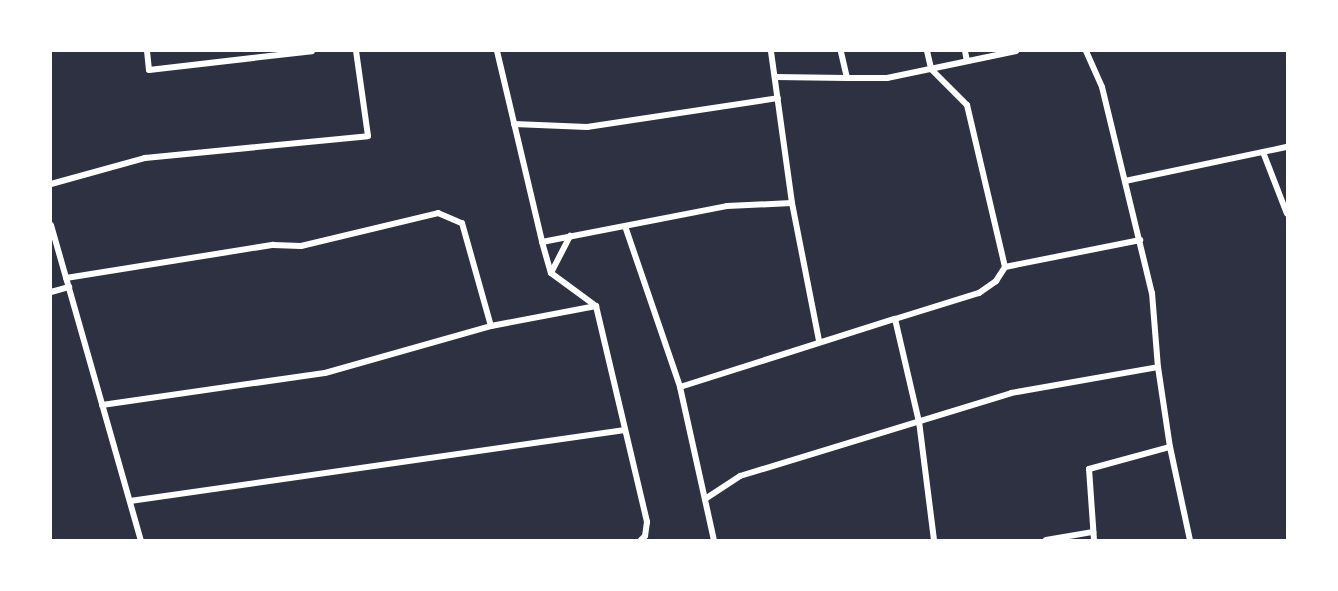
<!DOCTYPE html>
<style>
body{margin:0}
#map{position:relative;width:1338px;height:591px;overflow:hidden;background:#2d3142;font-family:"Golos Text",sans-serif}
div>[style]{position:absolute}
.minor>*{height:6px;margin:-3px;padding:0 3px;transform-origin:3px;border-radius:3px;background:#fff}
span{translate:-50% -50%;white-space:nowrap;text-align:center;line-height:1.15;-webkit-text-stroke:4.5px #fff;paint-order:stroke}
.frame{position:absolute;inset:0;border:52px solid #fff;pointer-events:none}
</style>
<div id="map">
<div class="minor">
<i style="left:147px;top:51px;width:19px;rotate:84deg"></i>
<i style="left:149px;top:70px;width:164px;rotate:-6.6deg"></i>
<i style="left:497px;top:51px;width:196px;rotate:76.7deg"></i>
<i style="left:542px;top:242px;width:188px;rotate:-11deg"></i>
<i style="left:727px;top:206px;width:65px;rotate:-2.6deg"></i>
<i style="left:792px;top:203px;width:153px;rotate:-97.9deg"></i>
<i style="left:927px;top:51px;width:18px;rotate:77deg"></i>
<i style="left:931px;top:69px;width:51px;rotate:45deg"></i>
<i style="left:967px;top:105px;width:166px;rotate:76.8deg"></i>
<i style="left:1005px;top:267px;width:138px;rotate:-11.3deg"></i>
<i style="left:965px;top:51px;width:10px;rotate:79deg"></i>
<i style="left:1086px;top:51px;width:39px;rotate:66deg"></i>
<i style="left:1102px;top:87px;width:212px;rotate:76.4deg"></i>
<i style="left:1152px;top:293px;width:74px;rotate:85.4deg"></i>
<i style="left:775px;top:77px;width:72px;rotate:0.8deg"></i>
<i style="left:847px;top:78px;width:28px;rotate:-103deg"></i>
<i style="left:847px;top:78px;width:40px"></i>
<i style="left:887px;top:78px;width:132px;rotate:-11.8deg"></i>
<i style="left:514px;top:124px;width:73px;rotate:2.4deg"></i>
<i style="left:587px;top:127px;width:193px;rotate:-8.6deg"></i>
<i style="left:1263px;top:152px;width:66px;rotate:68.8deg"></i>
<i style="left:1125px;top:181px;width:166px;rotate:-11.9deg"></i>
<i style="left:51px;top:184px;width:98px;rotate:-15.5deg"></i>
<i style="left:145px;top:158px;width:224px;rotate:-5.6deg"></i>
<i style="left:368px;top:136px;width:86px;rotate:-98deg"></i>
<i style="left:792px;top:203px;width:141px;rotate:78.9deg"></i>
<i style="left:51px;top:225px;width:328px;rotate:74.1deg"></i>
<i style="left:625px;top:226px;width:170px;rotate:71.1deg"></i>
<i style="left:680px;top:387px;width:157px;rotate:77.5deg"></i>
<i style="left:542px;top:242px;width:32px;rotate:74deg"></i>
<i style="left:551px;top:273px;width:56px;rotate:36.3deg"></i>
<i style="left:596px;top:306px;width:222px;rotate:76.7deg"></i>
<i style="left:647px;top:522px;width:14px;rotate:98deg"></i>
<i style="left:645px;top:536px;width:6px;rotate:135deg"></i>
<i style="left:551px;top:273px;width:42px;rotate:-62.8deg"></i>
<i style="left:66px;top:278px;width:210px;rotate:-9.1deg"></i>
<i style="left:273px;top:245px;width:28px;rotate:2deg"></i>
<i style="left:301px;top:246px;width:141px;rotate:-13.5deg"></i>
<i style="left:438px;top:213px;width:26px;rotate:23deg"></i>
<i style="left:462px;top:223px;width:107px;rotate:74.3deg"></i>
<i style="left:51px;top:292px;width:19px;rotate:-16deg"></i>
<i style="left:680px;top:387px;width:225px;rotate:-17.6deg"></i>
<i style="left:102px;top:405px;width:225px;rotate:-8.2deg"></i>
<i style="left:325px;top:373px;width:173px;rotate:-15.8deg"></i>
<i style="left:491px;top:326px;width:107px;rotate:-10.8deg"></i>
<i style="left:705px;top:499px;width:42px;rotate:-33.3deg"></i>
<i style="left:740px;top:476px;width:283px;rotate:-17deg"></i>
<i style="left:1011px;top:393px;width:149px;rotate:-10deg"></i>
<i style="left:1158px;top:367px;width:81px;rotate:81.5deg"></i>
<i style="left:1170px;top:447px;width:95px;rotate:77.9deg"></i>
<i style="left:130px;top:501px;width:500px;rotate:-8.16deg"></i>
<i style="left:934px;top:540px;width:119px;rotate:-97.2deg"></i>
<i style="left:919px;top:422px;width:106px;rotate:-103.1deg"></i>
<i style="left:895px;top:319px;width:88px;rotate:-17.2deg"></i>
<i style="left:979px;top:293px;width:21px;rotate:-35deg"></i>
<i style="left:996px;top:281px;width:17px;rotate:-57deg"></i>
<i style="left:1046px;top:540px;width:48px;rotate:-9.7deg"></i>
<i style="left:1094px;top:540px;width:71px;rotate:-94deg"></i>
<i style="left:1089px;top:469px;width:84px;rotate:-15.2deg"></i>
</div>
<div class="frame"></div>
</div>
